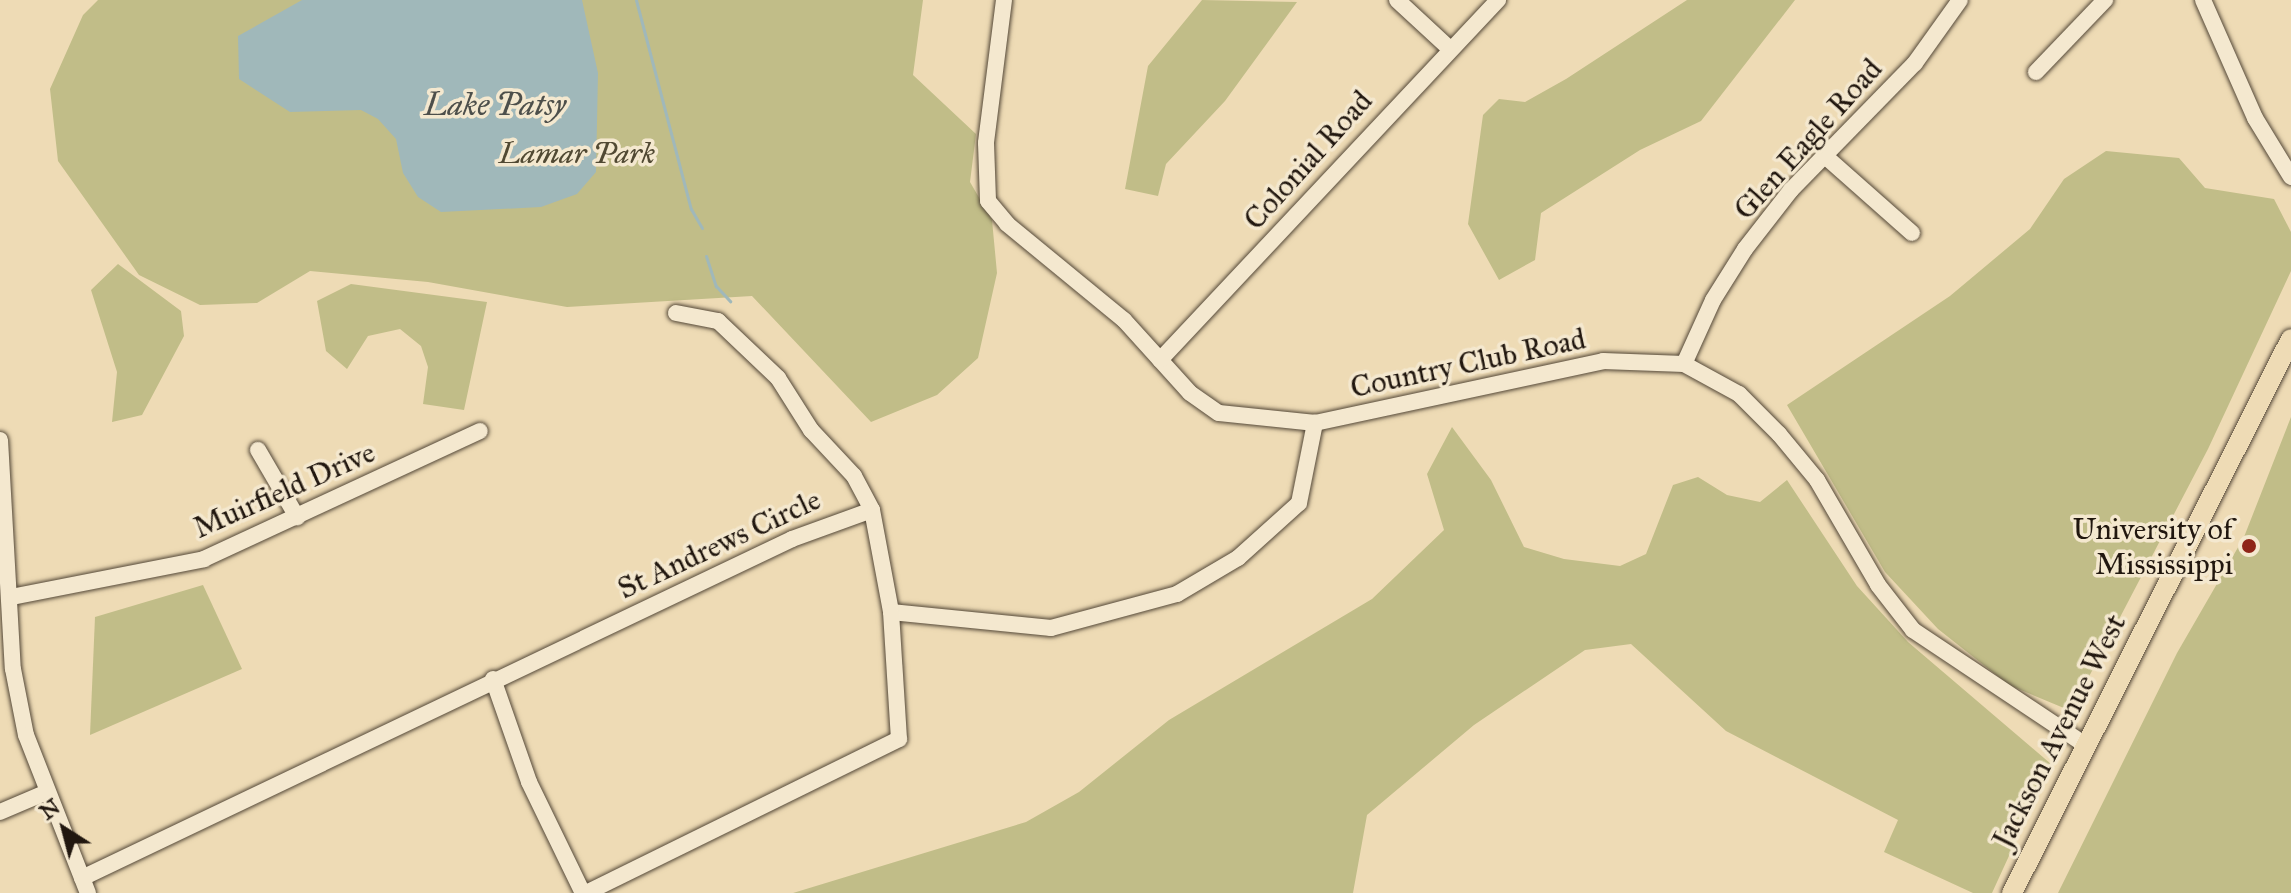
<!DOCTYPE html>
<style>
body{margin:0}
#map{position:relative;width:2291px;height:893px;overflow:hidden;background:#eedbb5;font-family:"IM FELL Great Primer",serif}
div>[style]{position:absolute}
.green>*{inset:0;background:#c1bd88}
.water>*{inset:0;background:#a0b8ba}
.stream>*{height:3px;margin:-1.5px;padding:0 1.5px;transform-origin:1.5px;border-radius:1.5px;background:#a0b8ba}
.roads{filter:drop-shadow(0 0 2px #544838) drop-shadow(0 0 2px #544838)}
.minor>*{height:16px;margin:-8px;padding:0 8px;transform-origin:8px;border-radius:8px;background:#f4e8cf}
.major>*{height:20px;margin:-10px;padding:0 10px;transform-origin:10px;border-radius:10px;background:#eedbb5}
.dots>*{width:22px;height:22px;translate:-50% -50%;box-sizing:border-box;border:4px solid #f4e8cf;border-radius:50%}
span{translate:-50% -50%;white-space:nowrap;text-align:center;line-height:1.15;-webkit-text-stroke:7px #f4e8cf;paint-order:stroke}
.street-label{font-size:30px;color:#21170f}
.park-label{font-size:30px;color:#514933;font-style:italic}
.poi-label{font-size:30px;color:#21170f}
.right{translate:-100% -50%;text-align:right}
.water-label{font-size:32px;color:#4d4f4b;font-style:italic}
.north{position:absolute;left:24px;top:789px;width:80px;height:80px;-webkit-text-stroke:6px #f4e8cf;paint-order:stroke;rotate:324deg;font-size:22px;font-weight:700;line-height:32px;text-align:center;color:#21170f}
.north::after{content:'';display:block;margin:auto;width:28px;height:36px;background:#21170f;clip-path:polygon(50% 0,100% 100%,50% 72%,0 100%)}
</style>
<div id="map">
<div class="green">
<i style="clip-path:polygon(98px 0,923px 0,913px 75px,976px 134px,970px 182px,992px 220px,997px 273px,978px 358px,937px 395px,871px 422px,752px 296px,567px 307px,428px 282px,310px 271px,257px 303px,200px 305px,139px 275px,58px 161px,50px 89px,83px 15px)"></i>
<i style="clip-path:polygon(1202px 0,1297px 2px,1225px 101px,1166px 164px,1158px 196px,1125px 189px,1148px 66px)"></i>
<i style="clip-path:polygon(1687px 0,1795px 0,1701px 121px,1640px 150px,1541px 213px,1535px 260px,1499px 280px,1468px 224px,1483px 115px,1499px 99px,1525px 102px,1566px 79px)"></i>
<i style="clip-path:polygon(2106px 151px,2179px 158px,2205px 188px,2274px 199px,2291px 232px,2291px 271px,2208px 449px,2071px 711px,2009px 685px,1938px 629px,1885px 572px,1787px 405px,1950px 296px,2030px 229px,2064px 179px)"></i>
<i style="clip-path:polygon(118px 264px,181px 311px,184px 336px,142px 415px,112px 422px,117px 372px,91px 290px)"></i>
<i style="clip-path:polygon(351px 284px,487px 302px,464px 410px,423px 404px,428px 367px,421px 346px,400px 329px,368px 336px,347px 369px,326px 351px,317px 301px)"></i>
<i style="clip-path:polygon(2291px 417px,2291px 893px,2058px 893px,2177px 653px,2244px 537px)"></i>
<i style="clip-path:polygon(1452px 427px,1491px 480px,1524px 547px,1564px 559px,1620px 566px,1646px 554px,1673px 485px,1698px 477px,1727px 495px,1760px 502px,1787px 480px,1857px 586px,1908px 642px,2051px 764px,1992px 893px,1973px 893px,1884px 852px,1898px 820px,1726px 731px,1631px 644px,1585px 650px,1474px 725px,1367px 815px,1353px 893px,793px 893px,1026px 822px,1079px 792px,1169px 720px,1372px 599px,1444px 530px,1427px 474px)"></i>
<i style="clip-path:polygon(203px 585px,242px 669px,90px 735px,95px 617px)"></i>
</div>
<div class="water">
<i style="clip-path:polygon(302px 0,582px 0,598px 73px,596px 172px,577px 194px,541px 207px,441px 212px,418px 197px,403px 173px,396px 139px,378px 119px,361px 110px,290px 112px,239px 79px,238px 36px)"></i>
</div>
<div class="stream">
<i style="left:636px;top:0;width:216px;rotate:75.3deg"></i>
<i style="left:691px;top:209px;width:22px;rotate:60deg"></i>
<i style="left:706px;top:256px;width:32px;rotate:72deg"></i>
<i style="left:716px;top:286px;width:21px;rotate:47deg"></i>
</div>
<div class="roads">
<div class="minor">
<i style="left:1004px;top:0;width:144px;rotate:97.2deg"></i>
<i style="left:986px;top:143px;width:58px;rotate:88deg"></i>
<i style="left:988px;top:201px;width:30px;rotate:50deg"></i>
<i style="left:1007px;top:224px;width:151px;rotate:39.4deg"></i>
<i style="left:1124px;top:320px;width:98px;rotate:47.9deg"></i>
<i style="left:1190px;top:393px;width:35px;rotate:35deg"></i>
<i style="left:1219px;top:413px;width:97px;rotate:5.9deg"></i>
<i style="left:1315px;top:423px;width:295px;rotate:-12.1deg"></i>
<i style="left:1603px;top:361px;width:81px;rotate:2.1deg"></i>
<i style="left:1684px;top:364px;width:63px;rotate:28.6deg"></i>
<i style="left:1739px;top:394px;width:57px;rotate:45deg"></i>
<i style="left:1779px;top:434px;width:60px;rotate:50.4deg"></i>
<i style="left:1817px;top:480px;width:121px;rotate:59.8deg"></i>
<i style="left:1878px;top:585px;width:57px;rotate:52.1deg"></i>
<i style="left:1913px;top:630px;width:206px;rotate:33.7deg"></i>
<i style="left:1397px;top:0;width:69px;rotate:42.7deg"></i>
<i style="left:2203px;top:0;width:129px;rotate:66.2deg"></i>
<i style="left:2255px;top:118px;width:69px;rotate:58.6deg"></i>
<i style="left:2036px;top:72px;width:100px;rotate:-46.2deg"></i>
<i style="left:1825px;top:156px;width:116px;rotate:41.5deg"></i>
<i style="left:676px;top:313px;width:43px;rotate:10.8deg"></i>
<i style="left:718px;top:321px;width:83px;rotate:43.5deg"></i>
<i style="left:778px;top:378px;width:62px;rotate:57.6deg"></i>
<i style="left:811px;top:430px;width:63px;rotate:46.9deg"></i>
<i style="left:854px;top:476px;width:38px;rotate:62deg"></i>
<i style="left:1160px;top:360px;width:494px;rotate:-46.8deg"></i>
<i style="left:1684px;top:364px;width:70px;rotate:-65.6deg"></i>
<i style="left:1713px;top:300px;width:60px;rotate:-57.9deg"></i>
<i style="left:1745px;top:249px;width:75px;rotate:-52.1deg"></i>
<i style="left:1791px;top:190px;width:177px;rotate:-45.7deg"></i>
<i style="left:1915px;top:63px;width:77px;rotate:-54.5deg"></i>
<i style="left:0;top:440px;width:229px;rotate:86.8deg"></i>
<i style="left:13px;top:669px;width:67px;rotate:78.9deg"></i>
<i style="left:26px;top:735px;width:170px;rotate:68.6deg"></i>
<i style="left:258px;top:450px;width:78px;rotate:59.8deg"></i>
<i style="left:11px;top:597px;width:197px;rotate:-11.1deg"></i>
<i style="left:204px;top:559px;width:304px;rotate:-24.9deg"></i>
<i style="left:891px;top:612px;width:161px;rotate:5.7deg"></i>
<i style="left:1051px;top:628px;width:131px;rotate:-15.1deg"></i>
<i style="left:1177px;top:594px;width:71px;rotate:-30.5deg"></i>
<i style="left:1238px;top:558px;width:82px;rotate:-42deg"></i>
<i style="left:1299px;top:503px;width:82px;rotate:-78.7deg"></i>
<i style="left:493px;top:679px;width:109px;rotate:70.7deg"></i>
<i style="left:529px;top:782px;width:123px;rotate:64.1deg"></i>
<i style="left:0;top:812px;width:51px;rotate:-23.1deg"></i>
<i style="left:82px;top:878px;width:787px;rotate:-25.52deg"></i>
<i style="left:792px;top:539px;width:85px;rotate:-19.9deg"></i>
<i style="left:872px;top:510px;width:104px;rotate:79.4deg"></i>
<i style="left:891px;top:612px;width:127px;rotate:86.4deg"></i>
<i style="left:899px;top:739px;width:349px;rotate:153.8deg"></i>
</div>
<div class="major">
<i style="left:2012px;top:893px;width:620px;rotate:-63.27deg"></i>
</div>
</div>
<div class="dots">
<i style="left:2249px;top:546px;background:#8f2418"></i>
</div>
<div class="street-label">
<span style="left:1808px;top:139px;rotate:-48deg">Glen Eagle Road</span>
<span style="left:1308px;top:160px;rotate:-48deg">Colonial Road</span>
<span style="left:1468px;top:363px;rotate:-12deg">Country Club Road</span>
<span style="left:284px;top:490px;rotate:-24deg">Muirfield Drive</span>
<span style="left:719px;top:544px;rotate:-25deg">St Andrews Circle</span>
<span style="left:2059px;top:731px;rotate:-63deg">Jackson Avenue West</span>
</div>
<div class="park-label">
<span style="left:577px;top:153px">Lamar Park</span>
</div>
<div class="poi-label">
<span class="right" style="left:2233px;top:546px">University of<br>Mississippi</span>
</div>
<div class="water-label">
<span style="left:495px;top:105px">Lake Patsy</span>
</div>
<div class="north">N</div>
</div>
